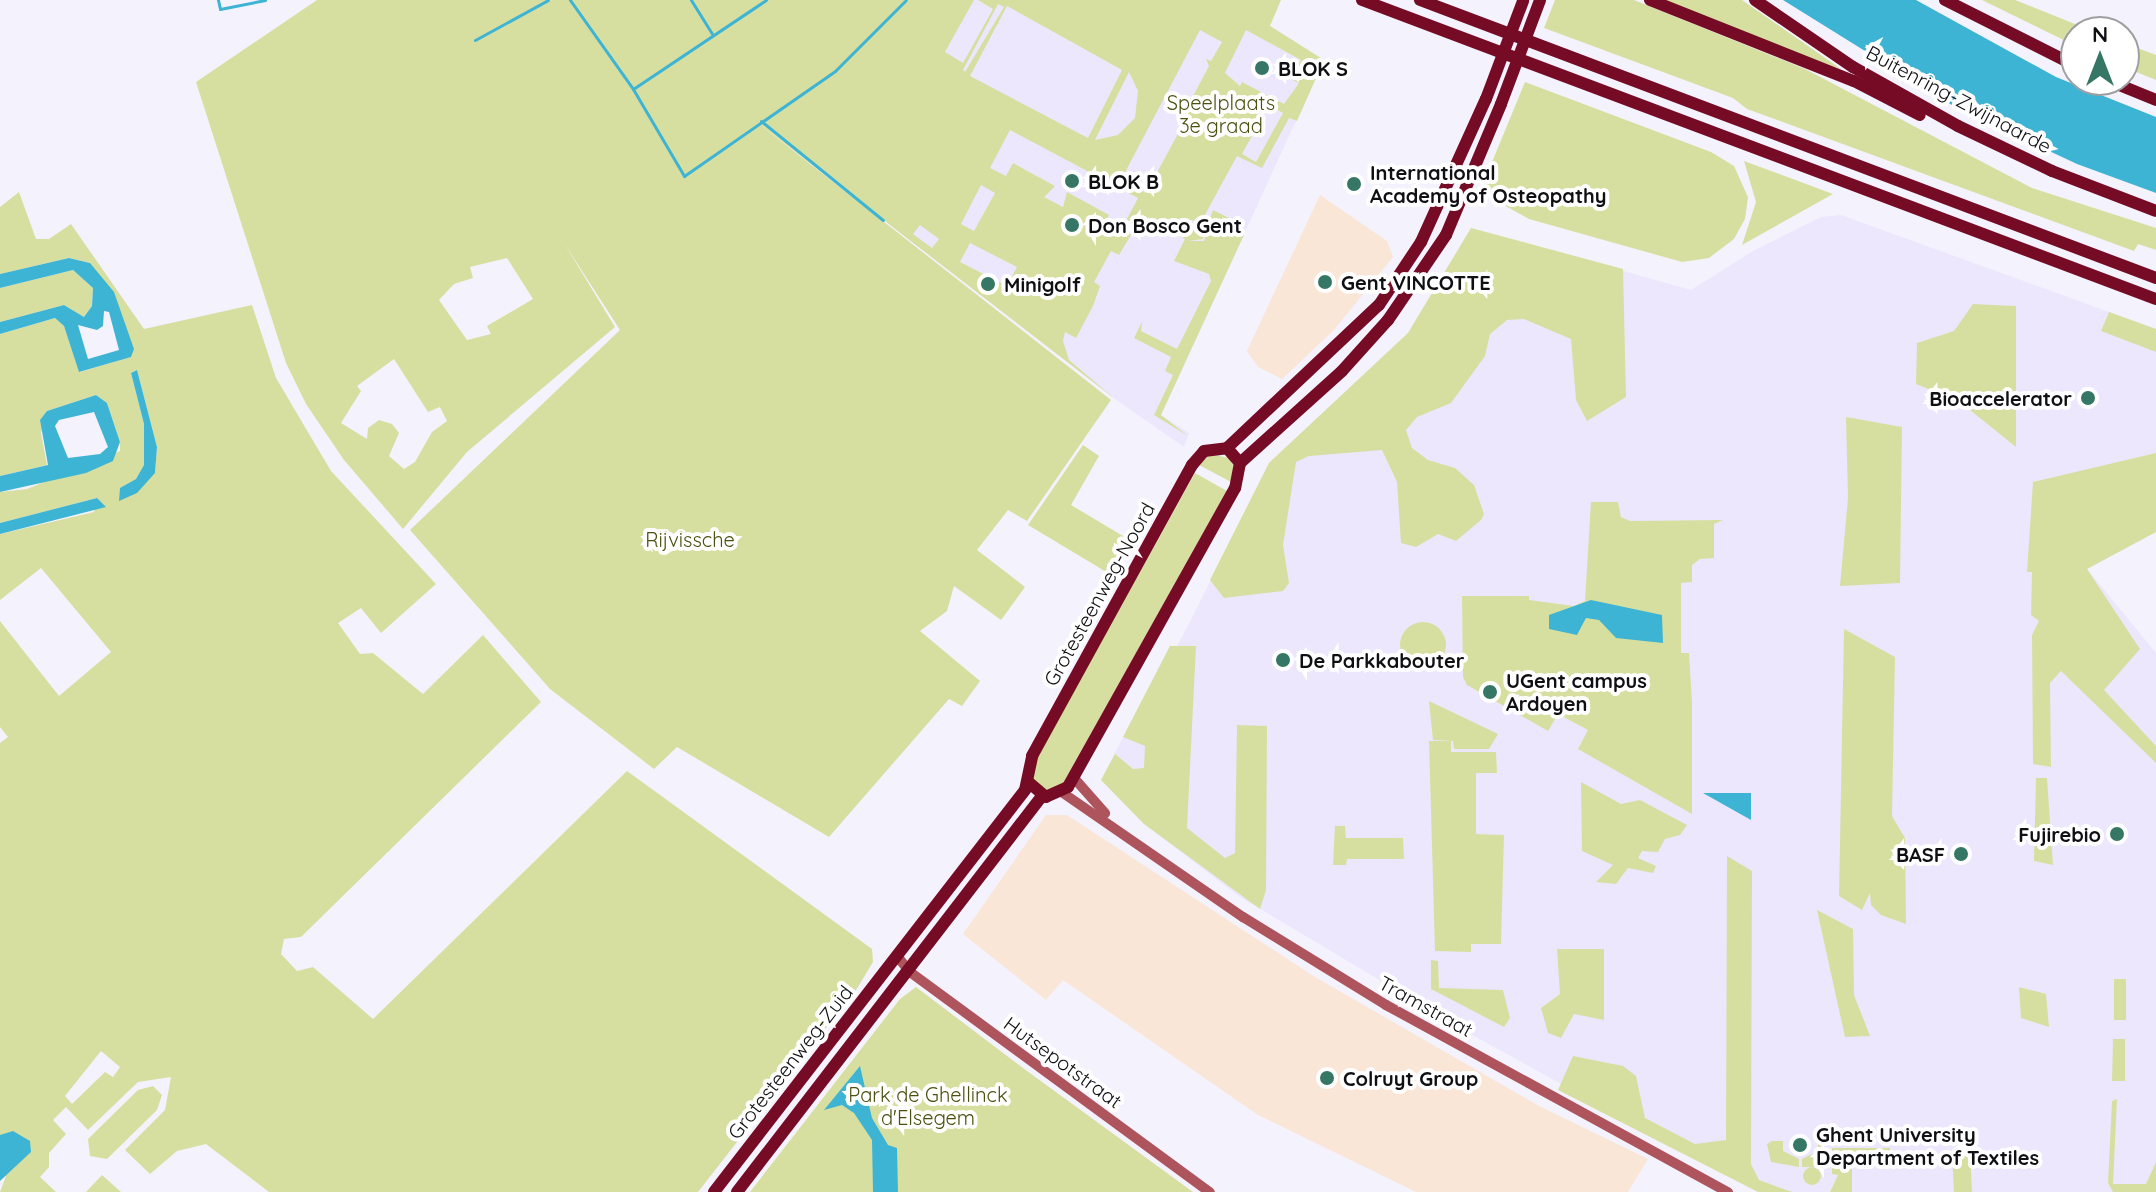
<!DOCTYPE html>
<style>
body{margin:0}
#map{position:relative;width:2156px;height:1192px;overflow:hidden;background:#f4f2fd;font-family:Quicksand,sans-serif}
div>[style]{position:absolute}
.commercial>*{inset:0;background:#fae6d6}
.built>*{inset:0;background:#ece7fd}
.green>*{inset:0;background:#d7dfa0}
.round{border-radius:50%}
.water>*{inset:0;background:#3eb4d5}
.stream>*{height:3px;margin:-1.5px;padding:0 1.5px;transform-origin:1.5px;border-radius:1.5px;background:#3eb4d5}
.secondary>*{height:10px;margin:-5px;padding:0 5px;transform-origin:5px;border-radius:5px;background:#ad545d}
.highway>*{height:12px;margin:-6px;padding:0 6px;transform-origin:6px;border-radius:6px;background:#760b26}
.highway-bridge>*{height:12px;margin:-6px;padding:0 6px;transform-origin:6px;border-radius:6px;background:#760b26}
.dots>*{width:22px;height:22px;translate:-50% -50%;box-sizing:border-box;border:4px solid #fff;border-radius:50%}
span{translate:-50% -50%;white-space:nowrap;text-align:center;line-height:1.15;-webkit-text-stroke:8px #fff;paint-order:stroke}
.poi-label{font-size:20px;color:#100f13;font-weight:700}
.left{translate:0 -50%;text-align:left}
.right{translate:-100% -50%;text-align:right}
.street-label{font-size:20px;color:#100f13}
.park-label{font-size:20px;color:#4c500e}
.north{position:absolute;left:2060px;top:16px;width:80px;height:80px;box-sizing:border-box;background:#fff;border:2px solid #9f9fa1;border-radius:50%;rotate:0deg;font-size:22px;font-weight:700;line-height:32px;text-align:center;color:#100f13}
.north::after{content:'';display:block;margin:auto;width:28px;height:36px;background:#367664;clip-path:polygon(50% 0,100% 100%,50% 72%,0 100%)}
</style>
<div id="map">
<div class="commercial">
<i style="clip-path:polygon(1320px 195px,1387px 241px,1393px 257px,1334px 330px,1282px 379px,1258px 367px,1247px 351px)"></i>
<i style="clip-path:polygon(1046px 815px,1067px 815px,1315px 977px,1539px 1106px,1648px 1159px,1628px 1192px,1416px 1192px,1258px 1115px,1063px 980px,1046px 1000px,963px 934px)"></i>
</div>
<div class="built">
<i style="clip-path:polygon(931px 0,1197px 0,1270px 26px,1324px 60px,1161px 415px,1189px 433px,1184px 447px,1115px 399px,761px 121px)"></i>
<i style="clip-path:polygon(1841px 215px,2156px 329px,2156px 532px,2087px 569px,2156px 653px,2156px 1192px,1758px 1192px,1465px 1031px,1240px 897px,1144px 824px,1101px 780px,1170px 646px,1177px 646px,1191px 620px,1269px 463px,1408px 333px,1471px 228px,1691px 290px,1753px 251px,1821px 217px)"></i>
</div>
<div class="green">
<i style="clip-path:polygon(evenodd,317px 0,974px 0,945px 52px,963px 63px,993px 9px,978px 0,1281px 0,1270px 26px,1324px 60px,1297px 121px,1289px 118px,1262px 168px,1237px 156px,1201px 222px,1180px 218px,1170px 230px,1143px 215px,1119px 255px,1111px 251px,1094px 282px,1100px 286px,1093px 306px,1076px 338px,1065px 332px,1063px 341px,1069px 360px,1115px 399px,758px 123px,1111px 400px,1027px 521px,1008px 510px,977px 550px,1025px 587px,1001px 620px,954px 586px,947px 611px,920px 631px,980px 681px,962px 706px,949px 699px,829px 837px,677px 747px,654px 769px,550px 689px,410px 530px,620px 330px,564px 243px,615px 327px,467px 452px,403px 529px,344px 460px,306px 404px,286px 363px,196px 82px,317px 0,998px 4px,1004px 7px,965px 72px,963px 70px,998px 4px,317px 0,1007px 6px,1122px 70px,1088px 138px,970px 76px,1007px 6px,317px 0,1200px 30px,1222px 42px,1211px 61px,1206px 59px,1209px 66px,1183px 115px,1187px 117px,1146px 193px,1121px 180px,1200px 30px,317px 0,1246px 30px,1301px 60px,1291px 79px,1299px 83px,1284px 104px,1242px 82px,1240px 86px,1225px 73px,1246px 30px,317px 0,1129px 72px,1138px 91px,1135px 118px,1118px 135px,1095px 140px,1129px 72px,317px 0,1269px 105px,1283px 113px,1256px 162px,1242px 154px,1269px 105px,317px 0,1010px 130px,1138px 198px,1118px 236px,1102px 227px,1109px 215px,1067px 192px,1063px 207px,1044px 197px,1055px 186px,1013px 163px,1006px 176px,990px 168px,1010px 130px,317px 0,981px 185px,995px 193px,974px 231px,961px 224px,981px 185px,317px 0,920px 225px,939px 239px,932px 248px,913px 234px,920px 225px,317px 0,970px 243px,1017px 267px,1007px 286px,960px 262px,970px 243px,317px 0,507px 258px,533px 299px,487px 326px,491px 334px,467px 340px,439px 300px,454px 284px,473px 278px,470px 267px,507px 258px,317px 0,394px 359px,428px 412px,440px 407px,447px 421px,432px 432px,415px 462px,404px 469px,389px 456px,399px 433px,392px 424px,379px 420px,368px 428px,367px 439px,341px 423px,361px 391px,357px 386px,394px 359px)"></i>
<i style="clip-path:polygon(1555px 0,1634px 0,1805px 69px,2032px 188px,2156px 228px,2156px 250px,2138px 244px,2134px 251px,1747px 109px,1733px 98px,1544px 28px)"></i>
<i style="clip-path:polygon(1657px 0,1742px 0,1841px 69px,1730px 32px)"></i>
<i style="clip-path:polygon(1982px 0,2015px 0,2095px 32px,2076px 32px,2076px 46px)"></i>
<i style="clip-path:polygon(2124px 43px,2156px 55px,2156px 80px,2124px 67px)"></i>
<i style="clip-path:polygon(1525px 82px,1711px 152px,1734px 166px,1748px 197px,1745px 219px,1734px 239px,1709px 258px,1682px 262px,1529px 219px,1498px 202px,1484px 192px,1485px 179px)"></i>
<i style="clip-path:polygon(1744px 161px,1833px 194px,1742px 245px,1756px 202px)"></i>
<i style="clip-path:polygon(evenodd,19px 192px,36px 239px,49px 239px,71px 224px,144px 329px,252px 305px,276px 378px,331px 471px,436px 584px,381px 633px,361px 608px,338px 623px,360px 654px,373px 653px,423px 694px,483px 635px,541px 702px,301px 937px,284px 939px,281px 954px,297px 971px,313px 967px,373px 1019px,627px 771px,872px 949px,873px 962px,858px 987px,698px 1192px,269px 1192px,206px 1144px,177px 1151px,150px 1174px,125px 1150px,165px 1110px,171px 1077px,138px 1082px,88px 1130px,66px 1107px,53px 1120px,66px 1134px,49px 1153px,49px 1167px,40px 1177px,56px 1192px,0 1192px,6px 1176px,0 1135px,0 743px,8px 737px,0 727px,0 621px,59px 696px,111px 652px,41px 568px,0 600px,0 534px,94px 512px,97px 498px,0 523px,0 492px,27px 489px,120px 451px,120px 442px,107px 403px,96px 395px,47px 411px,41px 433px,47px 465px,0 476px,0 334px,55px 318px,64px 326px,80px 372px,130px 357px,90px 263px,69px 258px,0 274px,0 207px,19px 192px,137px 370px,157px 447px,155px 472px,121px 488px,136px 479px,144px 466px,144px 424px,131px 373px,137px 370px,19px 192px,101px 1051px,120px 1067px,113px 1077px,105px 1072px,72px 1104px,65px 1096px,101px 1051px)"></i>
<i style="clip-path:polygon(1213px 210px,1241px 224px,1240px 228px,1208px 224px)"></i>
<i style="clip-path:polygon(1184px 228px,1205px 232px,1203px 239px,1188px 241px,1204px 241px,1207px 232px,1244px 235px,1161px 415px,1188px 436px,1154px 415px,1173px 375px,1165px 371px,1171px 357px,1134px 338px,1142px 322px,1141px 331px,1177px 349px,1211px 281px,1209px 274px,1174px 261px,1185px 239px,1180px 236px)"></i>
<i style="clip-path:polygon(1471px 228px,1623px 269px,1626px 397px,1587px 421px,1576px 400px,1571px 339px,1524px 319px,1507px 320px,1490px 334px,1485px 356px,1451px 403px,1417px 417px,1406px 430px,1412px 448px,1428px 460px,1455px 468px,1474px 485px,1484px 514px,1481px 520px,1456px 541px,1438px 534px,1416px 547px,1401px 543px,1397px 482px,1382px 450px,1309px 456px,1296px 462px,1283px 545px,1289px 583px,1283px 591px,1224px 598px,1210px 580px,1269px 463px,1408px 333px)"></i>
<i style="clip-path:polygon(73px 270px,93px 288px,92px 306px,84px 317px,64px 305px,0 322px,0 288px)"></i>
<i style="clip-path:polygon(1973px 304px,2016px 306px,2016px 447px,1960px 402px,1916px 384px,1917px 343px,1954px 331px)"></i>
<i style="clip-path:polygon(2109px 312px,2156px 329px,2156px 352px,2101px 331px)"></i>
<i style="clip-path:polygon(1846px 417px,1902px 427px,1900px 583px,1840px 586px,1848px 498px)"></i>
<i style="clip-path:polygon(1083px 445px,1099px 456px,1071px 505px,1128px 539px,1108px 573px,1028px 525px)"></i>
<i style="clip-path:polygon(2156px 453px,2156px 532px,2087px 569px,2140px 649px,2104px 690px,2156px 746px,2156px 763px,2061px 671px,2050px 683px,2051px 767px,2033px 764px,2032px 635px,2039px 621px,2031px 615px,2032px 572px,2027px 572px,2033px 482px)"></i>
<i style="clip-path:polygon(1210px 454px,1229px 458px,1234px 467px,1231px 482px,1199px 465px)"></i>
<i style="clip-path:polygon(1195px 473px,1227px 491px,1063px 784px,1046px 790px,1032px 779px,1035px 762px)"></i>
<i style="clip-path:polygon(1591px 502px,1618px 502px,1621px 517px,1630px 521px,1723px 520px,1714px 524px,1714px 558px,1700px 559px,1692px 565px,1692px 582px,1681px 583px,1681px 653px,1689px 653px,1692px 702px,1692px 814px,1578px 749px,1588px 730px,1558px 714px,1548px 731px,1467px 685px,1463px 677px,1462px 596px,1529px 596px,1529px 600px,1574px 606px,1585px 601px)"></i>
<i class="round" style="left:1400px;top:622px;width:46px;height:46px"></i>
<i style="clip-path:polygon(1844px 629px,1895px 657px,1892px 816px,1905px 838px,1906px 924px,1881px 915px,1871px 905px,1870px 893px,1862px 910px,1839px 896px)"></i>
<i style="clip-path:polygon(1170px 646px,1196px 646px,1187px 828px,1225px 858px,1235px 853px,1237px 725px,1267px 726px,1266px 890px,1260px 909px,1144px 824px,1101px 780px,1115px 754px,1133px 769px,1144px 768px,1145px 746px,1123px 737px)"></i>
<i style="clip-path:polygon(1429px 701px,1498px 734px,1489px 749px,1454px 749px,1453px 741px,1433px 740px)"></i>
<i style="clip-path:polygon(1429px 741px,1451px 741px,1451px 752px,1496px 752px,1497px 773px,1476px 773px,1476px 834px,1504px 835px,1501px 944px,1471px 944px,1471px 952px,1435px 951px)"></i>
<i style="clip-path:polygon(2036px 778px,2047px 778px,2053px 865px,2034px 861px)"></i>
<i style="clip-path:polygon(1581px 782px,1621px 804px,1640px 800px,1687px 825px,1680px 835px,1665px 839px,1658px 852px,1642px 851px,1638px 858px,1656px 866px,1653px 873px,1628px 868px,1616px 884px,1596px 882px,1613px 865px,1582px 851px)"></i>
<i style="clip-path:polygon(1335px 826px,1345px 826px,1346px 838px,1403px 838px,1404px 859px,1347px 859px,1346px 865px,1333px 865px)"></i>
<i style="clip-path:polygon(1727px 856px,1752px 871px,1751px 1164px,1759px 1180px,1792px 1192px,1758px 1192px,1558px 1090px,1573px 1056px,1623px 1066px,1636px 1076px,1645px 1118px,1695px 1144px,1726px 1140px)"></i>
<i style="clip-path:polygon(1817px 910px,1853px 929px,1854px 995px,1870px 1036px,1845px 1037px)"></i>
<i style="clip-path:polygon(1557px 949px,1604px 949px,1604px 1020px,1574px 1014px,1561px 1038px,1548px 1033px,1541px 1008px,1560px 994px)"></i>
<i style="clip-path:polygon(1431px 960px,1438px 961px,1439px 988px,1503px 990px,1510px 1018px,1504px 1027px,1431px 989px)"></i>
<i style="clip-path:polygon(2114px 979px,2126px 979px,2126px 1020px,2114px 1020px)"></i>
<i style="clip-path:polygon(916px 987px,1023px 1068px,1193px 1192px,750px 1192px,900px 999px)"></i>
<i style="clip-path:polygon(2019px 987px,2046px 994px,2049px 1027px,2021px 1018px)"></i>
<i style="clip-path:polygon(2113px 1039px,2125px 1039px,2125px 1081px,2112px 1081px)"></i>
<i style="clip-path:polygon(153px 1086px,162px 1095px,157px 1110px,107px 1159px,90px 1156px,88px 1139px,138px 1090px)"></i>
<i style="clip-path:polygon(2117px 1099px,2113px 1184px,2146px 1184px,2156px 1162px,2156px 1192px,2113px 1192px,2108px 1183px,2112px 1101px)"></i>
<i style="clip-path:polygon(1818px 1140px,1823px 1140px,1823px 1167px,1802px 1167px,1802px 1159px,1818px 1151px)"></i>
<i style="clip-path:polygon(1772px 1141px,1783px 1141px,1783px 1151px,1799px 1159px,1799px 1167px,1771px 1162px,1767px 1144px)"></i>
<i style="clip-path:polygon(1832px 1148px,1890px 1148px,1890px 1159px,1852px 1160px,1852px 1192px,1830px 1192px,1838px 1175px,1832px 1174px)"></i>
<i style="clip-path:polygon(1970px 1152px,1972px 1192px,1954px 1192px,1952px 1153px)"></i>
<i class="round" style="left:1803px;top:1167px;width:18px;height:18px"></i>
<i style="clip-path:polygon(102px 1175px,121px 1192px,86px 1192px)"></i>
</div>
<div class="water">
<i style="clip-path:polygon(1783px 0,1916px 0,2056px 77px,2156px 117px,2156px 193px,2077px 164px,1955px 107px)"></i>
<i style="clip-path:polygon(evenodd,69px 258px,90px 263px,114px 292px,134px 349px,131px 357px,79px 372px,64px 326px,55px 318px,0 334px,0 322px,64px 305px,84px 317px,92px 306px,93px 288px,73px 270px,0 288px,0 274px,69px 258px,104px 311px,109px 312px,119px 350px,88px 359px,78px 325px,97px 330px,103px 326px,104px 311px)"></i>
<i style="clip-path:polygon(137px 370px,157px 447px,155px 473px,137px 493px,119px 501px,120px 488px,136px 479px,144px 465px,144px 424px,131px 373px)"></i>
<i style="clip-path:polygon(evenodd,96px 395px,107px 403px,120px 442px,113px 461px,86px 473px,0 492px,0 476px,48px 465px,40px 420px,47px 411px,96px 395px,94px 412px,108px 447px,100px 454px,68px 458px,55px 426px,59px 420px,94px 412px)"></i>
<i style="clip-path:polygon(97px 498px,106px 507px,0 534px,0 523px)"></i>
<i style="clip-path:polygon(1591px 600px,1662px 615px,1663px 643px,1616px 638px,1599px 620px,1586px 618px,1577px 635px,1549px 629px,1549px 615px)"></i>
<i style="clip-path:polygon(1703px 793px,1751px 793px,1751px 820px)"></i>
<i style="clip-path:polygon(860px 1066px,872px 1118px,888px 1145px,897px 1148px,898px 1192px,873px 1192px,872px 1140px,854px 1113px,842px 1105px,824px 1110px)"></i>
<i style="clip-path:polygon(13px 1131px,30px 1141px,31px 1152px,0 1181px,0 1135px)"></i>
</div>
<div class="stream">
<i style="left:218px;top:0;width:9px;rotate:77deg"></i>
<i style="left:220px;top:9px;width:46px;rotate:-11.3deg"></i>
<i style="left:570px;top:0;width:109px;rotate:54.7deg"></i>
<i style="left:633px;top:89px;width:101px;rotate:59.6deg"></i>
<i style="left:684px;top:176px;width:184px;rotate:-34.8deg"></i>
<i style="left:835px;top:71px;width:100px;rotate:-45deg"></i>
<i style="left:691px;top:0;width:40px;rotate:58deg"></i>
<i style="left:475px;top:40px;width:83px;rotate:-28.7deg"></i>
<i style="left:633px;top:89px;width:160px;rotate:-33.8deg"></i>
<i style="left:761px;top:121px;width:157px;rotate:39.1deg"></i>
</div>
<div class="secondary">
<i style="left:1074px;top:778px;width:47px;rotate:48.5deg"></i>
<i style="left:1063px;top:793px;width:219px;rotate:34.6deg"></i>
<i style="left:1243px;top:917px;width:168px;rotate:31.6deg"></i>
<i style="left:1386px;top:1005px;width:390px;rotate:28.7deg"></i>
<i style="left:897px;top:956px;width:21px;rotate:51deg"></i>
<i style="left:910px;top:972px;width:372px;rotate:36.3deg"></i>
</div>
<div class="highway">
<i style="left:1362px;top:0;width:848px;rotate:20.64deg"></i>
<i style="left:1420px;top:0;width:787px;rotate:20.69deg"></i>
<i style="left:1650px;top:0;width:219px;rotate:21.7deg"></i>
<i style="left:1854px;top:81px;width:74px;rotate:27.3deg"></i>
<i style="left:1755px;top:0;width:119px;rotate:34.4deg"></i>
<i style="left:1853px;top:67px;width:120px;rotate:29.3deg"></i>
<i style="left:1958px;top:126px;width:104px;rotate:25.6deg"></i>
<i style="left:2052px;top:171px;width:111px;rotate:21deg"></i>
<i style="left:1945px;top:0;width:147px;rotate:26.7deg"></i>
<i style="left:2107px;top:80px;width:53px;rotate:22.2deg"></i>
<i style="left:1227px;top:448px;width:209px;rotate:-43.3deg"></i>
<i style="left:1379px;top:305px;width:76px;rotate:-56.3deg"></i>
<i style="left:1421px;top:242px;width:157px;rotate:-65.6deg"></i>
<i style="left:1240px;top:463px;width:137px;rotate:-42deg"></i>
<i style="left:1342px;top:371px;width:69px;rotate:-48deg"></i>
<i style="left:1388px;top:320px;width:103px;rotate:-55.7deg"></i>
<i style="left:1446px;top:235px;width:142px;rotate:-67.2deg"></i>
<i style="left:714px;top:1192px;width:508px;rotate:-52.27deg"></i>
<i style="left:1025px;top:790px;width:35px;rotate:-78deg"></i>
<i style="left:1032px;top:756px;width:332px;rotate:-61.2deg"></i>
<i style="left:1192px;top:465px;width:18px;rotate:-49deg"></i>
<i style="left:1204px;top:451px;width:23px;rotate:-7deg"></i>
<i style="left:1227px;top:448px;width:20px;rotate:49deg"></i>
<i style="left:1240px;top:463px;width:25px;rotate:101deg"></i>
<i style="left:1235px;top:488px;width:342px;rotate:119.2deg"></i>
<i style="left:1068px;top:787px;width:24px;rotate:156deg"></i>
<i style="left:1046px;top:797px;width:23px;rotate:-140deg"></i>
<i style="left:737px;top:1192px;width:500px;rotate:-52.4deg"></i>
</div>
<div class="highway-bridge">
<i style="left:1486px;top:99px;width:105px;rotate:-69.3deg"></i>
<i style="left:1501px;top:104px;width:111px;rotate:-69.4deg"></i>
</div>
<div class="dots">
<i style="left:1262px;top:68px;background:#367664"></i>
<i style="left:1072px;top:181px;background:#367664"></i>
<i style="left:1354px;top:184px;background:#367664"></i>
<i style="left:1072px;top:225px;background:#367664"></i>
<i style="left:1325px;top:282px;background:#367664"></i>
<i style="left:988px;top:284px;background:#367664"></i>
<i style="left:2088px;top:398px;background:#367664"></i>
<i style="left:1283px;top:660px;background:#367664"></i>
<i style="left:1490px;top:692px;background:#367664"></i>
<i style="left:2117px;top:834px;background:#367664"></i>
<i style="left:1961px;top:854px;background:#367664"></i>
<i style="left:1327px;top:1078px;background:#367664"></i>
<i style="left:1800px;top:1145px;background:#367664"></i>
</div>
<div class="poi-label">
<span class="left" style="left:1278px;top:68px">BLOK S</span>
<span class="left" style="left:1370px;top:184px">International<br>Academy of Osteopathy</span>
<span class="left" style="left:1088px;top:181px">BLOK B</span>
<span class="left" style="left:1088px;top:225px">Don Bosco Gent</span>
<span class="left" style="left:1341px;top:282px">Gent VINCOTTE</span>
<span class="left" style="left:1004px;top:284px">Minigolf</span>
<span class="right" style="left:2072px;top:398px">Bioaccelerator</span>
<span class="left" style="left:1299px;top:660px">De Parkkabouter</span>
<span class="left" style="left:1506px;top:692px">UGent campus<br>Ardoyen</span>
<span class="right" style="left:2101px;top:834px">Fujirebio</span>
<span class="right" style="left:1945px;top:854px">BASF</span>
<span class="left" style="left:1343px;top:1078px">Colruyt Group</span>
<span class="left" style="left:1816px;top:1146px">Ghent University<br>Department of Textiles</span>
</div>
<div class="street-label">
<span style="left:1959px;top:99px;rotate:28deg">Buitenring-Zwijnaarde</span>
<span style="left:1099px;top:594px;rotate:-61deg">Grotesteenweg-Noord</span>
<span style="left:1426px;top:1006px;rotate:29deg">Tramstraat</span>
<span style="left:790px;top:1062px;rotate:-52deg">Grotesteenweg-Zuid</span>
<span style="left:1063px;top:1062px;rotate:36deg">Hutsepotstraat</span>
</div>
<div class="park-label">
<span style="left:1221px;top:114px">Speelplaats<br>3e graad</span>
<span style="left:690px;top:539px">Rijvissche</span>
<span style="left:928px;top:1106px">Park de Ghellinck<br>d'Elsegem</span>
</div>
<div class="north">N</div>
</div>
